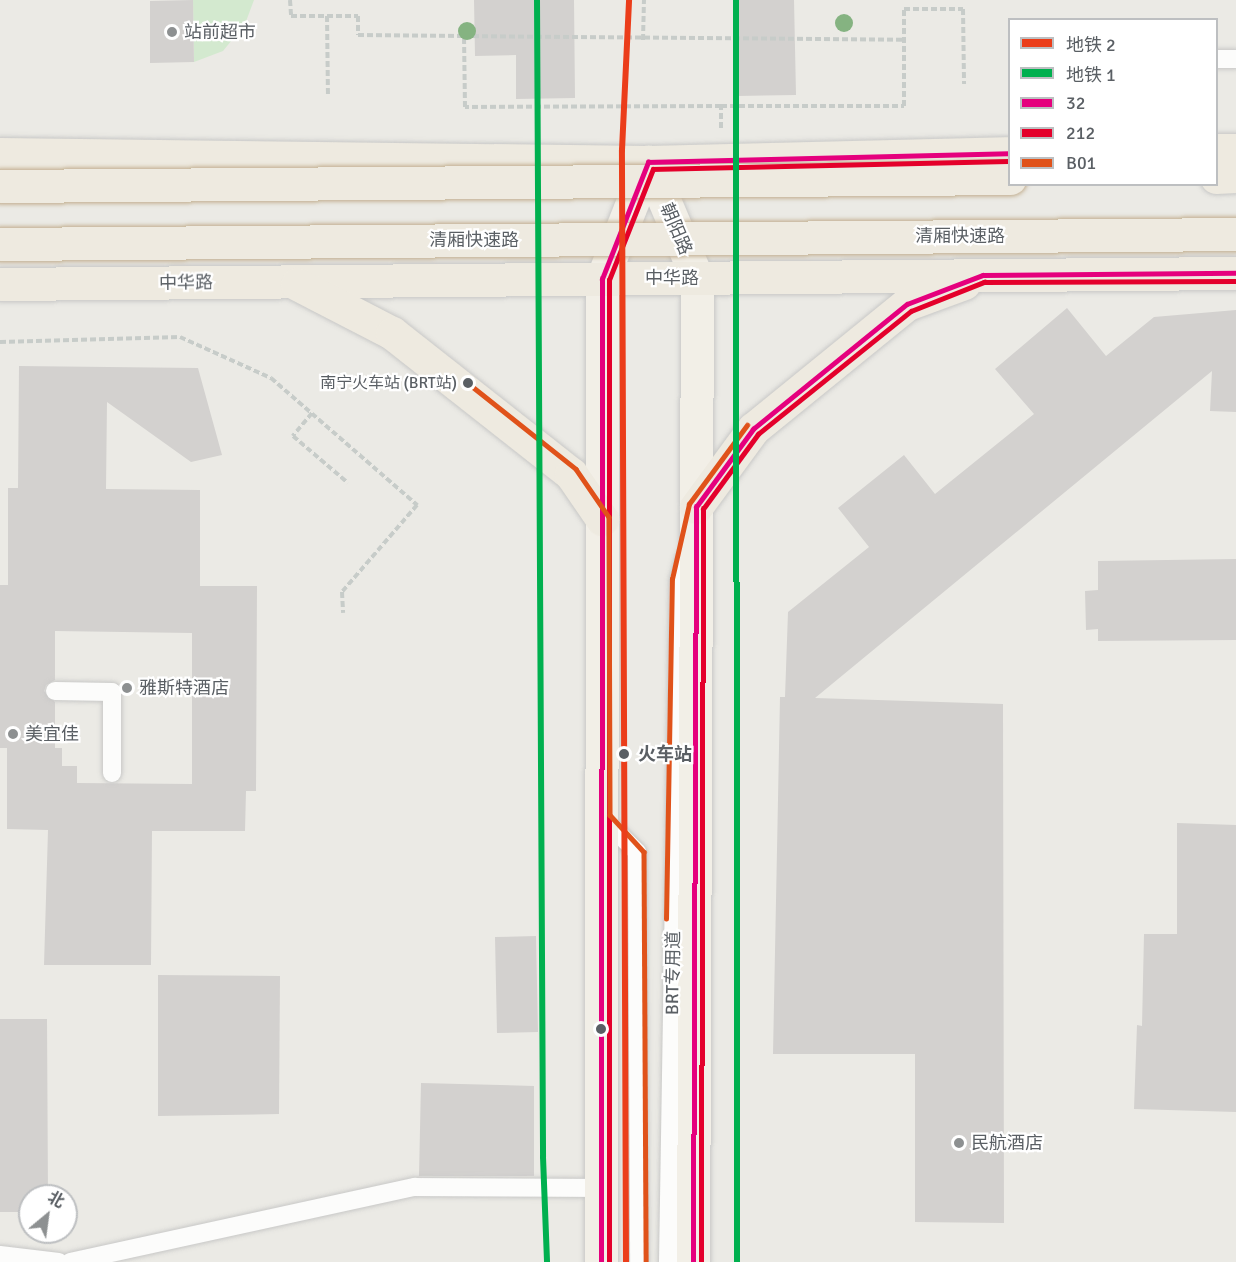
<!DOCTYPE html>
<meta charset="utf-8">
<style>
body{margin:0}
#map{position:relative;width:1236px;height:1262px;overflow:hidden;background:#ebeae5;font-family:Signika,"Noto Sans SC",sans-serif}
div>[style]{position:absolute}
.green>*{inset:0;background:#d3e9cf}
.building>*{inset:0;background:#d3d1cf}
.path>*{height:4px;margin-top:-2px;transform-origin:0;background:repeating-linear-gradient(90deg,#c7ccc9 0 6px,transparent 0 9px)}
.roads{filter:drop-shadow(0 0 2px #c8c8c7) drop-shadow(0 0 2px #c8c8c7)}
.lane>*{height:18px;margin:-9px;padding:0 9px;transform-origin:9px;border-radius:9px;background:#fcfcfb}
.primary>*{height:33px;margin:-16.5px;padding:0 16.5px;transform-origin:16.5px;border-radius:16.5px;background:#f2efe7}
.highway>*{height:33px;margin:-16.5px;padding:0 16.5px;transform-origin:16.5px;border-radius:16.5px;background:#eeeae0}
.bridges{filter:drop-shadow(0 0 2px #c3b092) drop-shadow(0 0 2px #c3b092)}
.highway-bridge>*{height:33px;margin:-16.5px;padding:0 16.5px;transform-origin:16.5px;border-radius:16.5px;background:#eeeae0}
.bus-1>*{height:4.5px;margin:-2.25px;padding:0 2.25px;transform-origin:2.25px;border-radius:2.25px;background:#e5007d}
.bus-2>*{height:4.5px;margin:-2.25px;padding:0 2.25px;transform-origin:2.25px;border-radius:2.25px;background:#e4002b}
.bus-3>*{height:4.5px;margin:-2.25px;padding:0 2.25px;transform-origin:2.25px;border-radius:2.25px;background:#e0521a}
.metro-1>*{height:6px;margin:-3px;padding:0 3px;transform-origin:3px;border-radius:3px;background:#eb3d1a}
.metro-2>*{height:6px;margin:-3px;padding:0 3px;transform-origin:3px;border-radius:3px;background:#00b04f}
.trees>*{width:18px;height:18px;margin:-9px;border-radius:50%;background:#85b381}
.dots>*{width:16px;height:16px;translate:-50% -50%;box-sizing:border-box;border:3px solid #fff;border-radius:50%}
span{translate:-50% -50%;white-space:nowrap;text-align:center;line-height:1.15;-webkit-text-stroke:4.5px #fff;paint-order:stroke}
.bus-label{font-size:16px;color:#5a5f64}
.right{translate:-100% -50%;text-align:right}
.poi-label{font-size:18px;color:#5a5f64}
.left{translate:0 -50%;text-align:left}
.street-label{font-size:18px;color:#5a5f64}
.stop-label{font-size:18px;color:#5a5f64;font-weight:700}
.legend{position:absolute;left:1008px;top:18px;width:210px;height:168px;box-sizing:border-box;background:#fff;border:2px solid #bdbfc1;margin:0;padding:8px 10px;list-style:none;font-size:18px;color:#5a5f64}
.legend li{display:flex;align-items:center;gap:12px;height:30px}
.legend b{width:30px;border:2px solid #bdbfc1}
.north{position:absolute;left:18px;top:1184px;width:60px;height:60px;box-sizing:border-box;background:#fff;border:2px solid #bdbfc1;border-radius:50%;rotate:29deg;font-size:16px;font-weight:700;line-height:24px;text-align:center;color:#5a5f64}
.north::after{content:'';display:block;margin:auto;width:21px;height:27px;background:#8d9091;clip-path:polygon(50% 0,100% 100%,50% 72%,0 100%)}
</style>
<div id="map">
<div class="green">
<i style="clip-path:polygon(193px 0,254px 0,245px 24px,223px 51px,194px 62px)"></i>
</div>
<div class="building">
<i style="clip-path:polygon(193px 0,194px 62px,150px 63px,150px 1px)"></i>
<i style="clip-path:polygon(474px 0,574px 0,575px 98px,516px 99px,516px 55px,475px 56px)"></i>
<i style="clip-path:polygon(735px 0,794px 0,796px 95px,737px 96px)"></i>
<i style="clip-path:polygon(1067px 308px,1106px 356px,1154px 317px,1236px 310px,1236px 412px,1210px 411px,1212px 371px,815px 698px,1003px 704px,1004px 1223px,915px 1222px,915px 1054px,773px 1054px,780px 697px,785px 697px,788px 612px,869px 547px,838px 508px,904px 455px,935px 494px,1034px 414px,995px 369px)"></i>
<i style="clip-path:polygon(evenodd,19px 366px,198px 368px,222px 455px,191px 462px,107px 402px,106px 489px,200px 490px,200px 586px,257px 586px,256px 791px,246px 791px,245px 831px,152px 831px,151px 965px,44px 965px,48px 830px,7px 829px,7px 748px,0 748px,0 585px,8px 585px,8px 488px,18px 488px,19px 366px,55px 631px,192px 633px,192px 784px,77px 783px,77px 766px,62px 766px,62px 748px,55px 748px,55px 702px,44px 691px,46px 685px,55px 680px,55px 631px)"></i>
<i style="clip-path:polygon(1236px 559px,1236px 640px,1098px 641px,1098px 629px,1086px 630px,1085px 591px,1098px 590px,1098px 561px)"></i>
<i style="clip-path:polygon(1177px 823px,1236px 825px,1236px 1112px,1134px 1109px,1137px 1025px,1142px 1026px,1144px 934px,1177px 934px)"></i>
<i style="clip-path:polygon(536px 936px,538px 1032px,497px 1033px,495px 937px)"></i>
<i style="clip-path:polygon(158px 975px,280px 976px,279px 1114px,158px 1116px)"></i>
<i style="clip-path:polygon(0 1019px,47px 1019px,48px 1196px,30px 1196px,30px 1212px,0 1212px)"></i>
<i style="clip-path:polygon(421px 1083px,534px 1086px,534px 1176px,419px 1176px)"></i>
</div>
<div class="path">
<i style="left:290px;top:0;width:16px;rotate:86deg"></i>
<i style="left:291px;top:16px;width:36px"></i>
<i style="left:327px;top:16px;width:81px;rotate:89.3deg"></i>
<i style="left:327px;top:16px;width:31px"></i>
<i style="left:358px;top:16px;width:19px;rotate:90deg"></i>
<i style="left:358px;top:35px;width:106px;rotate:0.5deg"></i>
<i style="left:643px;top:40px;width:40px;rotate:-88.6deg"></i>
<i style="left:721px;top:106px;width:183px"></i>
<i style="left:904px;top:106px;width:97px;rotate:-90deg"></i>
<i style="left:904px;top:9px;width:59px"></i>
<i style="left:963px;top:9px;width:75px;rotate:89.2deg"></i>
<i style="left:721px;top:128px;width:22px;rotate:-90deg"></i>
<i style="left:721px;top:106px;width:256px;rotate:179.8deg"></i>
<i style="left:465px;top:107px;width:71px;rotate:-90.8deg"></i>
<i style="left:464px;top:36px;width:440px;rotate:0.5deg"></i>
<i style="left:0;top:342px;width:180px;rotate:-1.6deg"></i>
<i style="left:180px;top:337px;width:100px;rotate:24.3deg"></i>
<i style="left:271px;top:378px;width:194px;rotate:41deg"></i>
<i style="left:417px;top:505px;width:115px;rotate:130.8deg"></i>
<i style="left:342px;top:592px;width:21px;rotate:87deg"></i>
<i style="left:312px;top:413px;width:30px;rotate:130deg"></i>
<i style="left:293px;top:436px;width:72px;rotate:40.5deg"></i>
</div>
<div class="roads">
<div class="lane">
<i style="left:1216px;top:59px;width:20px"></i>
<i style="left:55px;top:691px;width:57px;rotate:1deg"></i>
<i style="left:112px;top:692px;width:81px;rotate:90deg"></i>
<i style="left:603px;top:818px;width:48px;rotate:45deg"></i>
<i style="left:637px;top:852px;width:410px;rotate:89.7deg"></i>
<i style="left:0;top:1255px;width:59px;rotate:6.8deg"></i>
<i style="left:70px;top:1262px;width:353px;rotate:-12.3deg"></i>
<i style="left:415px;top:1187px;width:185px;rotate:0.3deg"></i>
<i style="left:668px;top:1262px;width:682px;rotate:-89.08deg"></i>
<i style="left:679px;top:580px;width:24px;rotate:-75deg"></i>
</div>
<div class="primary">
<i style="left:648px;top:162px;width:126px;rotate:67.1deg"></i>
<i style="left:697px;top:278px;width:984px;rotate:90.23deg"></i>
<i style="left:601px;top:1262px;width:983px;rotate:-89.94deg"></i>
<i style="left:602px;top:279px;width:126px;rotate:-68.5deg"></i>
</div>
<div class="highway">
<i style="left:1216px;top:150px;width:20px"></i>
<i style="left:0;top:154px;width:648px;rotate:0.71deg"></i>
<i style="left:648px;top:162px;width:362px;rotate:-1.4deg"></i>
<i style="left:1216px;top:177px;width:20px;rotate:-3deg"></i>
<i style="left:0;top:284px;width:1236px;rotate:-0.51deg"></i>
<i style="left:297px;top:284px;width:107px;rotate:27.3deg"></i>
<i style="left:392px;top:333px;width:228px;rotate:38.2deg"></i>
<i style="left:571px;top:474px;width:55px;rotate:55.4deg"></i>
<i style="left:696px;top:507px;width:97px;rotate:-53.8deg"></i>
<i style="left:753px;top:429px;width:198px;rotate:-39.1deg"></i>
<i style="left:907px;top:304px;width:61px;rotate:-20.2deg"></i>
</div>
</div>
<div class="bridges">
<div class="highway-bridge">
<i style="left:0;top:186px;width:1010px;rotate:-0.45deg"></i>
<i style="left:0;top:244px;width:1236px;rotate:-0.46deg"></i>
</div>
</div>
<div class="bus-1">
<i style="left:601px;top:1262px;width:983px;rotate:-89.94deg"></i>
<i style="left:602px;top:279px;width:126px;rotate:-68.5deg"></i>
<i style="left:648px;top:162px;width:362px;rotate:-1.4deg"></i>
<i style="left:693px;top:1262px;width:755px;rotate:-89.77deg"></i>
<i style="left:696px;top:507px;width:97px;rotate:-53.8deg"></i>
<i style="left:753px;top:429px;width:198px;rotate:-39.1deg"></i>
<i style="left:907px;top:304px;width:81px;rotate:-20.9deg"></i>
<i style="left:983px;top:275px;width:253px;rotate:-0.5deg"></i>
</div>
<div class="bus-2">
<i style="left:609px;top:1262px;width:982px;rotate:-90deg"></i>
<i style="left:609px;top:280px;width:119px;rotate:-68.4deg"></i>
<i style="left:653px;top:169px;width:357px;rotate:-1.3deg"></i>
<i style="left:701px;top:1262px;width:753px;rotate:-89.85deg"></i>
<i style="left:703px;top:509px;width:93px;rotate:-53.7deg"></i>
<i style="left:758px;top:434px;width:196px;rotate:-38.8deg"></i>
<i style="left:911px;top:311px;width:79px;rotate:-21.7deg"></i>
<i style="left:984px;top:282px;width:252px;rotate:-0.2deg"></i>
</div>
<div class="bus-3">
<i style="left:468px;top:383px;width:138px;rotate:38.5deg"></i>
<i style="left:576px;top:469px;width:58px;rotate:55.5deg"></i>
<i style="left:609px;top:517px;width:298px;rotate:89.8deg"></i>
<i style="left:610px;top:815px;width:50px;rotate:47.4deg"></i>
<i style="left:644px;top:852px;width:410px;rotate:89.7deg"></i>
<i style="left:666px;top:919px;width:340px;rotate:-89deg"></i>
<i style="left:672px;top:579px;width:77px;rotate:-77.2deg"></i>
<i style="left:689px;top:504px;width:98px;rotate:-53.7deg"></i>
</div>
<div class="metro-1">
<i style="left:626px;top:1262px;width:1112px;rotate:-90.21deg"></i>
<i style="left:622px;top:150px;width:150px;rotate:-87.3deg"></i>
</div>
<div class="metro-2">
<i style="left:537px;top:0;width:1157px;rotate:89.7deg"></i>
<i style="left:543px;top:1157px;width:105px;rotate:87.8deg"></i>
<i style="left:736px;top:0;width:1262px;rotate:89.95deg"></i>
</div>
<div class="trees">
<i style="left:844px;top:23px"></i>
<i style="left:467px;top:31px"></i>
</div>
<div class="dots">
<i style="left:172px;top:32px;background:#8d9091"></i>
<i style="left:468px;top:383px;background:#5a5f64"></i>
<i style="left:127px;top:688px;background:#8d9091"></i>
<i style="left:13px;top:734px;background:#8d9091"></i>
<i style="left:624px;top:754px;background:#5a5f64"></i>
<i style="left:601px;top:1029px;background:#5a5f64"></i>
<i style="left:959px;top:1143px;background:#8d9091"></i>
</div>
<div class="bus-label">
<span class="right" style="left:457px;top:383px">南宁火车站 (BRT站)</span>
</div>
<div class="poi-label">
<span class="left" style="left:184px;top:32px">站前超市</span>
<span class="left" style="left:139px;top:688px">雅斯特酒店</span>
<span class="left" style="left:25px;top:734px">美宜佳</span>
<span class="left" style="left:971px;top:1143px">民航酒店</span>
</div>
<div class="street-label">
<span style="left:676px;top:229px;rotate:67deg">朝阳路</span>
<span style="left:960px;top:236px">清厢快速路</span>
<span style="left:474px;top:240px">清厢快速路</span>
<span style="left:672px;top:278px">中华路</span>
<span style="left:186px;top:283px;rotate:-1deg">中华路</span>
<span style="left:673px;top:973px;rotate:-89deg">BRT专用道</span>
</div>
<div class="stop-label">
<span class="left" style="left:638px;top:754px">火车站</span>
</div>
<ul class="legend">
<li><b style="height:8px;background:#eb3d1a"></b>地铁 2</li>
<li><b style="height:8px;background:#00b04f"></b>地铁 1</li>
<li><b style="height:8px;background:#e5007d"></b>32</li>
<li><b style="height:8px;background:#e4002b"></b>212</li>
<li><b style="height:8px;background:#e0521a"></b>B01</li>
</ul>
<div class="north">北</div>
</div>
